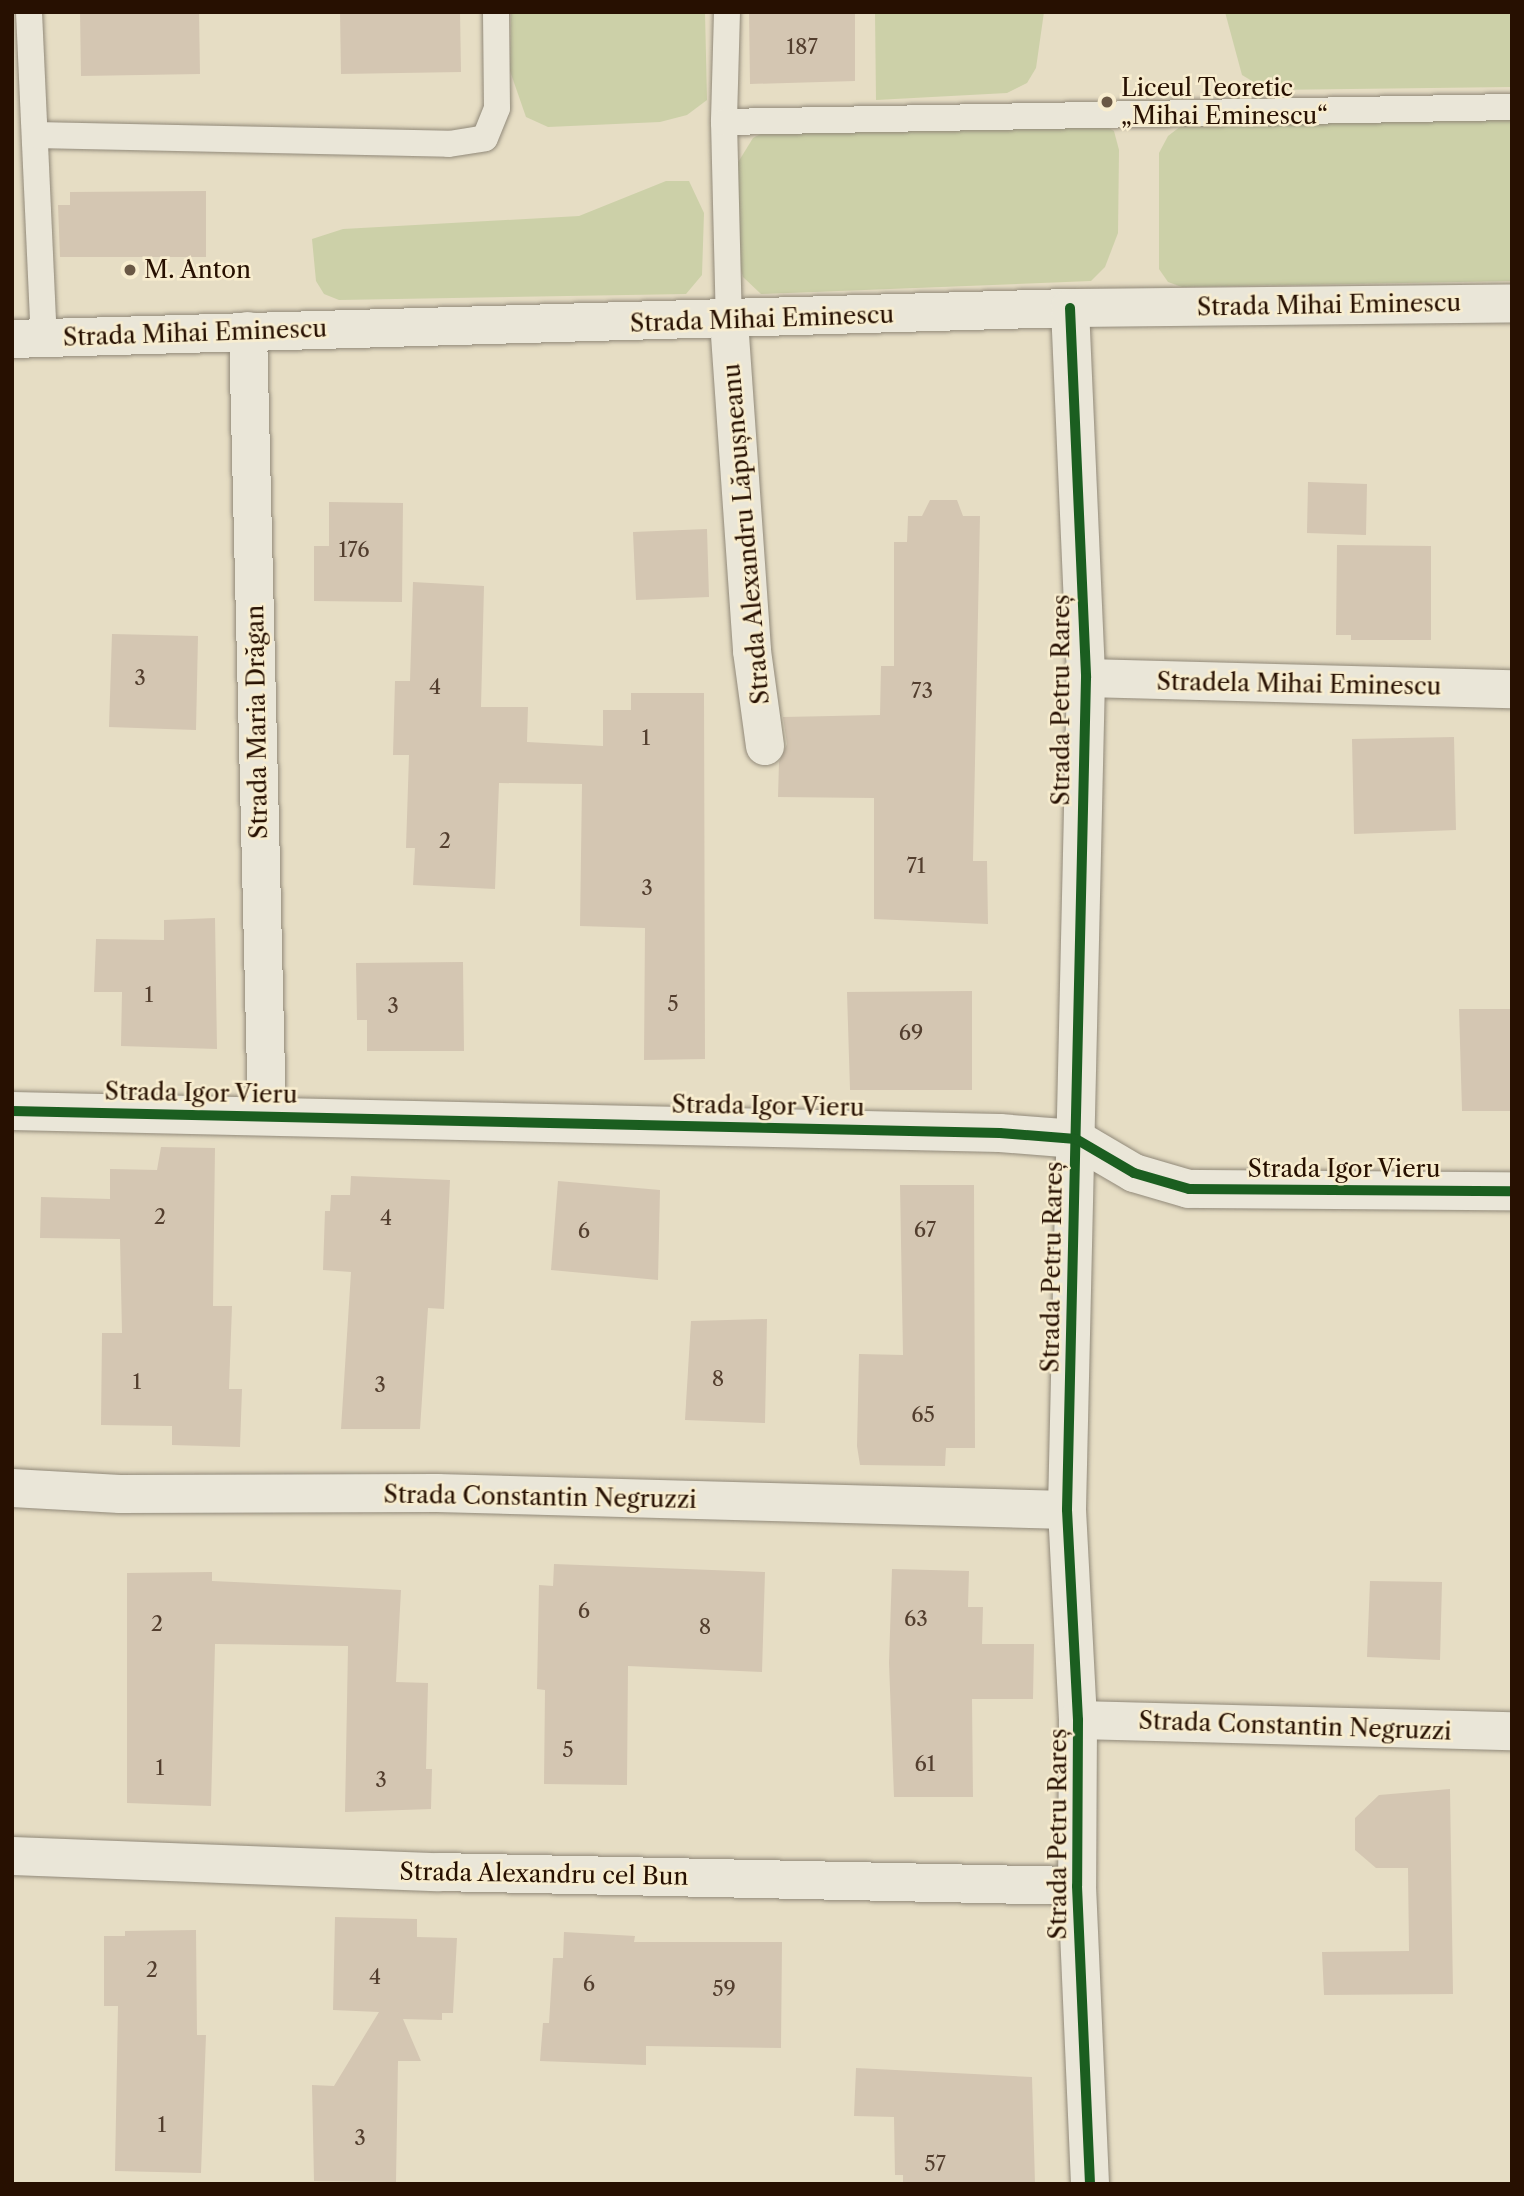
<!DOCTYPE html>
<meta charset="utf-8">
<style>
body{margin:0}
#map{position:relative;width:1524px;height:2196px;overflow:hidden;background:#e6ddc4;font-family:"Libre Caslon Text",serif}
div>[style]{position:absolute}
.green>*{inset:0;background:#ccd0a8}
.building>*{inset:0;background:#d4c6b2}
.roads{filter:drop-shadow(0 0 2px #918979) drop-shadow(0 0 2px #918979)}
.lane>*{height:26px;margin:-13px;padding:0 13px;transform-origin:13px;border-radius:13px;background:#eae6d8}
.street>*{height:38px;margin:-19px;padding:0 19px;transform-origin:19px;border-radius:19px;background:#eae6d8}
.secondary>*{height:38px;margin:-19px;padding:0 19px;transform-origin:19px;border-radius:19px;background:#eae6d8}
.cycleway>*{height:10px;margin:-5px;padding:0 5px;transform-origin:5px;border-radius:5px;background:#1b5e20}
.dots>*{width:19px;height:19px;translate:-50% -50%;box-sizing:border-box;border:4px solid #f8edcf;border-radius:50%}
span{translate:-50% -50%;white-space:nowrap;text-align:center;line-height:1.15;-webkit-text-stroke:5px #f8edcf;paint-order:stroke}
.number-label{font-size:21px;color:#533e2e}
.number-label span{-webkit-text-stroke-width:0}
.poi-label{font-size:24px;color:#271001}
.left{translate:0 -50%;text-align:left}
.street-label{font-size:24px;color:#271001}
.frame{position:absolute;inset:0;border:14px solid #271001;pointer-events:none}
</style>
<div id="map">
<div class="green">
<i style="clip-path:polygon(511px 12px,705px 12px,707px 100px,687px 115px,660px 122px,548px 127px,526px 117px,510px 71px)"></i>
<i style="clip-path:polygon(875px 12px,1044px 12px,1036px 68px,1027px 83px,1007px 93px,876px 100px)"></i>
<i style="clip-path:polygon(1225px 12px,1512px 12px,1512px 87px,1267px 90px,1242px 75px)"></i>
<i style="clip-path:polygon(1512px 119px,1512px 281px,1182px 287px,1168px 282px,1159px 269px,1159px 153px,1168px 136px,1181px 126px)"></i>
<i style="clip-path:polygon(1099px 122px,1114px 131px,1119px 150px,1118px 233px,1105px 267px,1091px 281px,761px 294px,743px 277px,739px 263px,737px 164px,753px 138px,768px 130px)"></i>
<i style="clip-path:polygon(666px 181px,689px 181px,704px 213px,702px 275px,686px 294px,339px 300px,324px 294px,316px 281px,312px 239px,343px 229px,579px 216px)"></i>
</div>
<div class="building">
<i style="clip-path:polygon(80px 12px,199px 12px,200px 74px,81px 76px)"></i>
<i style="clip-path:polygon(340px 12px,460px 12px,461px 72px,341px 74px)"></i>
<i style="clip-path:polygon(749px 12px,855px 12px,855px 81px,750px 84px)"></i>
<i style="clip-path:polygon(206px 191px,206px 257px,60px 257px,58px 205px,70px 205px,70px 192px)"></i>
<i style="clip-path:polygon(1308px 482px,1367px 484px,1366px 535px,1307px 533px)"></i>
<i style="clip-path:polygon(930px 500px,957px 500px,963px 516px,980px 516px,973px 861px,987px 861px,988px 924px,874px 919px,874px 798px,778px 797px,779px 762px,787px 744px,783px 717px,880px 715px,881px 666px,894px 666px,894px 542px,907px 542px,908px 516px,922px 516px)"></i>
<i style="clip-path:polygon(329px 502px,403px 503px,402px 602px,314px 601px,314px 546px,329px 546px)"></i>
<i style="clip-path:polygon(707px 529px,709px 597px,636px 600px,633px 532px)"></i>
<i style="clip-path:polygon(1337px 545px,1431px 546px,1431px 640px,1351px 640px,1351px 635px,1336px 635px)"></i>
<i style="clip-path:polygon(413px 582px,484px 586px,481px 707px,528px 707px,527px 742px,603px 746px,603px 710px,631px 710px,631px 693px,704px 693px,705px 1059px,644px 1060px,645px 928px,580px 926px,582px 784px,499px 783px,495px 889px,413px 885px,415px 848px,406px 848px,409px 755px,393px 755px,395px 681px,410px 681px)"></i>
<i style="clip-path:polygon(112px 634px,198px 636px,196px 730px,109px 727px)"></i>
<i style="clip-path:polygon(1454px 737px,1456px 830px,1354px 834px,1352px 739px)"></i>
<i style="clip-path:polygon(215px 918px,217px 1049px,121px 1046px,122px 992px,94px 992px,96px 939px,164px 940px,164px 920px)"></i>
<i style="clip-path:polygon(463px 962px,464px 1051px,367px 1051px,367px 1020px,357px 1020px,356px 963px)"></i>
<i style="clip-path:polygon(972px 991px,972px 1090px,850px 1090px,847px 992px)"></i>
<i style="clip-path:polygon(1459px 1009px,1512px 1009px,1512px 1111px,1462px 1111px)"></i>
<i style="clip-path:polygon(161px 1147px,215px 1148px,213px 1306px,232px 1306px,229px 1389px,242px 1389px,240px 1447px,172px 1445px,172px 1426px,101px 1425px,102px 1333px,122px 1333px,120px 1239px,40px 1238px,41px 1197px,110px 1199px,110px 1169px,157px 1170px)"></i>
<i style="clip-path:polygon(351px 1176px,450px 1180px,444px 1309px,428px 1308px,420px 1429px,341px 1429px,351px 1272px,323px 1270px,325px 1211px,330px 1211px,331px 1195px,350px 1195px)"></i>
<i style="clip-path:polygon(558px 1181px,660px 1190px,658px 1280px,551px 1270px)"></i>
<i style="clip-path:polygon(900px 1185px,974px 1185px,975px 1448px,946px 1448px,945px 1466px,860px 1465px,857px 1446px,859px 1354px,903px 1355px)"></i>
<i style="clip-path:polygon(767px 1319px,765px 1423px,685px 1420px,691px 1321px)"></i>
<i style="clip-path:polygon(554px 1564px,765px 1572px,762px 1672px,628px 1666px,627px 1785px,544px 1784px,545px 1690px,537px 1689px,539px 1585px,553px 1586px)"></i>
<i style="clip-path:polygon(892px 1569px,969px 1571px,968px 1607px,983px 1607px,982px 1644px,1034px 1644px,1033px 1699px,972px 1699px,973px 1797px,894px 1797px,889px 1663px)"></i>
<i style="clip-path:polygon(212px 1572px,212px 1581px,401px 1590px,396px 1682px,428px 1683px,426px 1769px,432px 1769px,431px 1809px,345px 1812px,348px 1646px,215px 1644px,211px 1806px,127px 1803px,127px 1573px)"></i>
<i style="clip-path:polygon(1370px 1581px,1442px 1582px,1440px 1660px,1367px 1657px)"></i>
<i style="clip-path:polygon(1450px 1789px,1453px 1994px,1324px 1995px,1322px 1952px,1409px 1951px,1408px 1868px,1376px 1868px,1355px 1850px,1355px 1818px,1379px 1795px)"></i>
<i style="clip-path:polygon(335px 1917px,417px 1919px,417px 1937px,457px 1938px,453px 2013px,442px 2013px,442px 2020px,403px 2019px,421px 2061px,398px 2061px,396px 2182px,314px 2181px,312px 2085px,334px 2086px,379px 2012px,333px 2010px)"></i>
<i style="clip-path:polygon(196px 1930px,197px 2035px,206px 2035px,201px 2173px,115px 2171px,118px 2006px,104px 2006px,104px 1936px,125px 1936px,125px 1931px)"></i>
<i style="clip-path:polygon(564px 1932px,635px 1936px,634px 1942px,782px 1942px,781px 2048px,646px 2046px,646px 2065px,540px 2061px,543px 2023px,549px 2023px,553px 1958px,563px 1958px)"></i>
<i style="clip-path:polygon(856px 2068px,1032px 2077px,1035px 2184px,903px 2184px,903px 2175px,895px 2175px,894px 2117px,854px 2116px)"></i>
</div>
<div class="roads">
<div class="lane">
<i style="left:29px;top:12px;width:326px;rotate:87.4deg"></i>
<i style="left:727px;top:12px;width:110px;rotate:91.6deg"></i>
<i style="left:724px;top:122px;width:199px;rotate:88.6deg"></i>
<i style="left:724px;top:122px;width:788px;rotate:-1.09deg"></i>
<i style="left:35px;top:135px;width:414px;rotate:1.2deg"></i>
<i style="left:449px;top:144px;width:36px;rotate:-9deg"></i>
<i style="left:485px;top:138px;width:32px;rotate:-68deg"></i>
<i style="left:497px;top:108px;width:96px;rotate:-90.6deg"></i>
</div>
<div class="street">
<i style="left:1070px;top:308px;width:370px;rotate:87.5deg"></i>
<i style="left:1086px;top:678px;width:832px;rotate:91.31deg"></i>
<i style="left:1067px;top:1510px;width:210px;rotate:87deg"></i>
<i style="left:1078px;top:1720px;width:166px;rotate:90.3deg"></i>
<i style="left:1077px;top:1886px;width:298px;rotate:87.5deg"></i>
<i style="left:729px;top:321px;width:331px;rotate:86deg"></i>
<i style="left:752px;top:651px;width:96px;rotate:82.2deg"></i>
<i style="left:248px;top:331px;width:783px;rotate:88.61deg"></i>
<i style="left:1086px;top:678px;width:426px;rotate:1.5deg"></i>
<i style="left:12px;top:1111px;width:988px;rotate:1.28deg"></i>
<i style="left:1000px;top:1133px;width:76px;rotate:4.5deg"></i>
<i style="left:1076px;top:1139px;width:67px;rotate:30.4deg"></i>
<i style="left:1134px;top:1173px;width:57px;rotate:16.2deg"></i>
<i style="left:1189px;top:1189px;width:323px;rotate:0.4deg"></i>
<i style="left:12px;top:1488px;width:108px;rotate:3.2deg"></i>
<i style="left:120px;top:1494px;width:317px;rotate:-0.2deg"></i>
<i style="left:437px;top:1493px;width:630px;rotate:1.55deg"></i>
<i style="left:1078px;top:1720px;width:434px;rotate:1.5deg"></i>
<i style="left:12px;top:1856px;width:426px;rotate:2.2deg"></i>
<i style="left:438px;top:1872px;width:639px;rotate:1.26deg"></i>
</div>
<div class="secondary">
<i style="left:12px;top:339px;width:1058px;rotate:-1.68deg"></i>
<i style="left:1070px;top:308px;width:442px;rotate:-0.6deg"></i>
</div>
</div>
<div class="cycleway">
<i style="left:1070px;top:308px;width:370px;rotate:87.5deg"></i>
<i style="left:1086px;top:678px;width:832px;rotate:91.31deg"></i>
<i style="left:1067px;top:1510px;width:210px;rotate:87deg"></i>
<i style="left:1078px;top:1720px;width:166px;rotate:90.3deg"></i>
<i style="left:1077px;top:1886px;width:298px;rotate:87.5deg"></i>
<i style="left:12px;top:1111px;width:988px;rotate:1.28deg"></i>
<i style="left:1000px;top:1133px;width:76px;rotate:4.5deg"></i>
<i style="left:1076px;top:1139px;width:67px;rotate:30.4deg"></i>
<i style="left:1134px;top:1173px;width:57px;rotate:16.2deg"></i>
<i style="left:1189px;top:1189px;width:323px;rotate:0.4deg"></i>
</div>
<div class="dots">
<i style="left:1107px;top:102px;background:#6a5845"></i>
<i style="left:130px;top:270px;background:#6a5845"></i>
</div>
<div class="number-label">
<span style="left:802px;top:47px">187</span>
<span style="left:354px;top:550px">176</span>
<span style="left:140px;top:678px">3</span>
<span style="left:435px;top:687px">4</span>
<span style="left:922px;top:691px">73</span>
<span style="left:646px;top:738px">1</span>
<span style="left:445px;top:841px">2</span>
<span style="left:916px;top:866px">71</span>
<span style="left:647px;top:888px">3</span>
<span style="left:149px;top:995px">1</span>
<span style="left:673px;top:1004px">5</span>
<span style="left:393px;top:1006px">3</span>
<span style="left:911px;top:1033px">69</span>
<span style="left:160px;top:1217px">2</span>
<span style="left:386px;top:1218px">4</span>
<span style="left:925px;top:1230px">67</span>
<span style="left:584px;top:1231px">6</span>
<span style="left:718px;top:1379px">8</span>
<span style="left:137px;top:1382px">1</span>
<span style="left:380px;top:1385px">3</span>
<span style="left:923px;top:1415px">65</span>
<span style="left:584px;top:1611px">6</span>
<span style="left:916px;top:1619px">63</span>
<span style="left:157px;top:1624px">2</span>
<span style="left:705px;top:1627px">8</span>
<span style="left:568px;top:1750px">5</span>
<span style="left:925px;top:1764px">61</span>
<span style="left:160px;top:1768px">1</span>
<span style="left:381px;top:1780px">3</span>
<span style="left:152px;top:1970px">2</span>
<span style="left:375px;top:1977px">4</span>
<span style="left:589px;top:1984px">6</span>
<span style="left:724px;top:1989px">59</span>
<span style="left:162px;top:2125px">1</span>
<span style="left:360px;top:2138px">3</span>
<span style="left:935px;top:2164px">57</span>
</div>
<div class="poi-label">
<span class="left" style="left:1121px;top:102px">Liceul Teoretic<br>„Mihai Eminescu“</span>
<span class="left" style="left:144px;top:270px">M. Anton</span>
</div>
<div class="street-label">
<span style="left:1329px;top:305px;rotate:-1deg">Strada Mihai Eminescu</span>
<span style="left:762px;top:319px;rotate:-2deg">Strada Mihai Eminescu</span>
<span style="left:195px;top:333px;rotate:-2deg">Strada Mihai Eminescu</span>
<span style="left:746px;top:534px;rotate:-95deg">Strada Alexandru Lăpușneanu</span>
<span style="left:1299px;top:684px;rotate:1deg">Stradela Mihai Eminescu</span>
<span style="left:1061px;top:700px;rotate:-90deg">Strada Petru Rareș</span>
<span style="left:257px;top:722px;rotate:-91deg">Strada Maria Drăgan</span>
<span style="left:201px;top:1093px;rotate:1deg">Strada Igor Vieru</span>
<span style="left:768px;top:1106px;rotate:1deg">Strada Igor Vieru</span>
<span style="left:1344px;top:1169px">Strada Igor Vieru</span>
<span style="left:1052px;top:1267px;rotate:-89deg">Strada Petru Rareș</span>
<span style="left:540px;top:1497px;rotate:1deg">Strada Constantin Negruzzi</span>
<span style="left:1295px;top:1726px;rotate:2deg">Strada Constantin Negruzzi</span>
<span style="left:1058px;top:1834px;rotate:-90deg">Strada Petru Rareș</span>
<span style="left:544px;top:1874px;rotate:1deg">Strada Alexandru cel Bun</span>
</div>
<div class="frame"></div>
</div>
